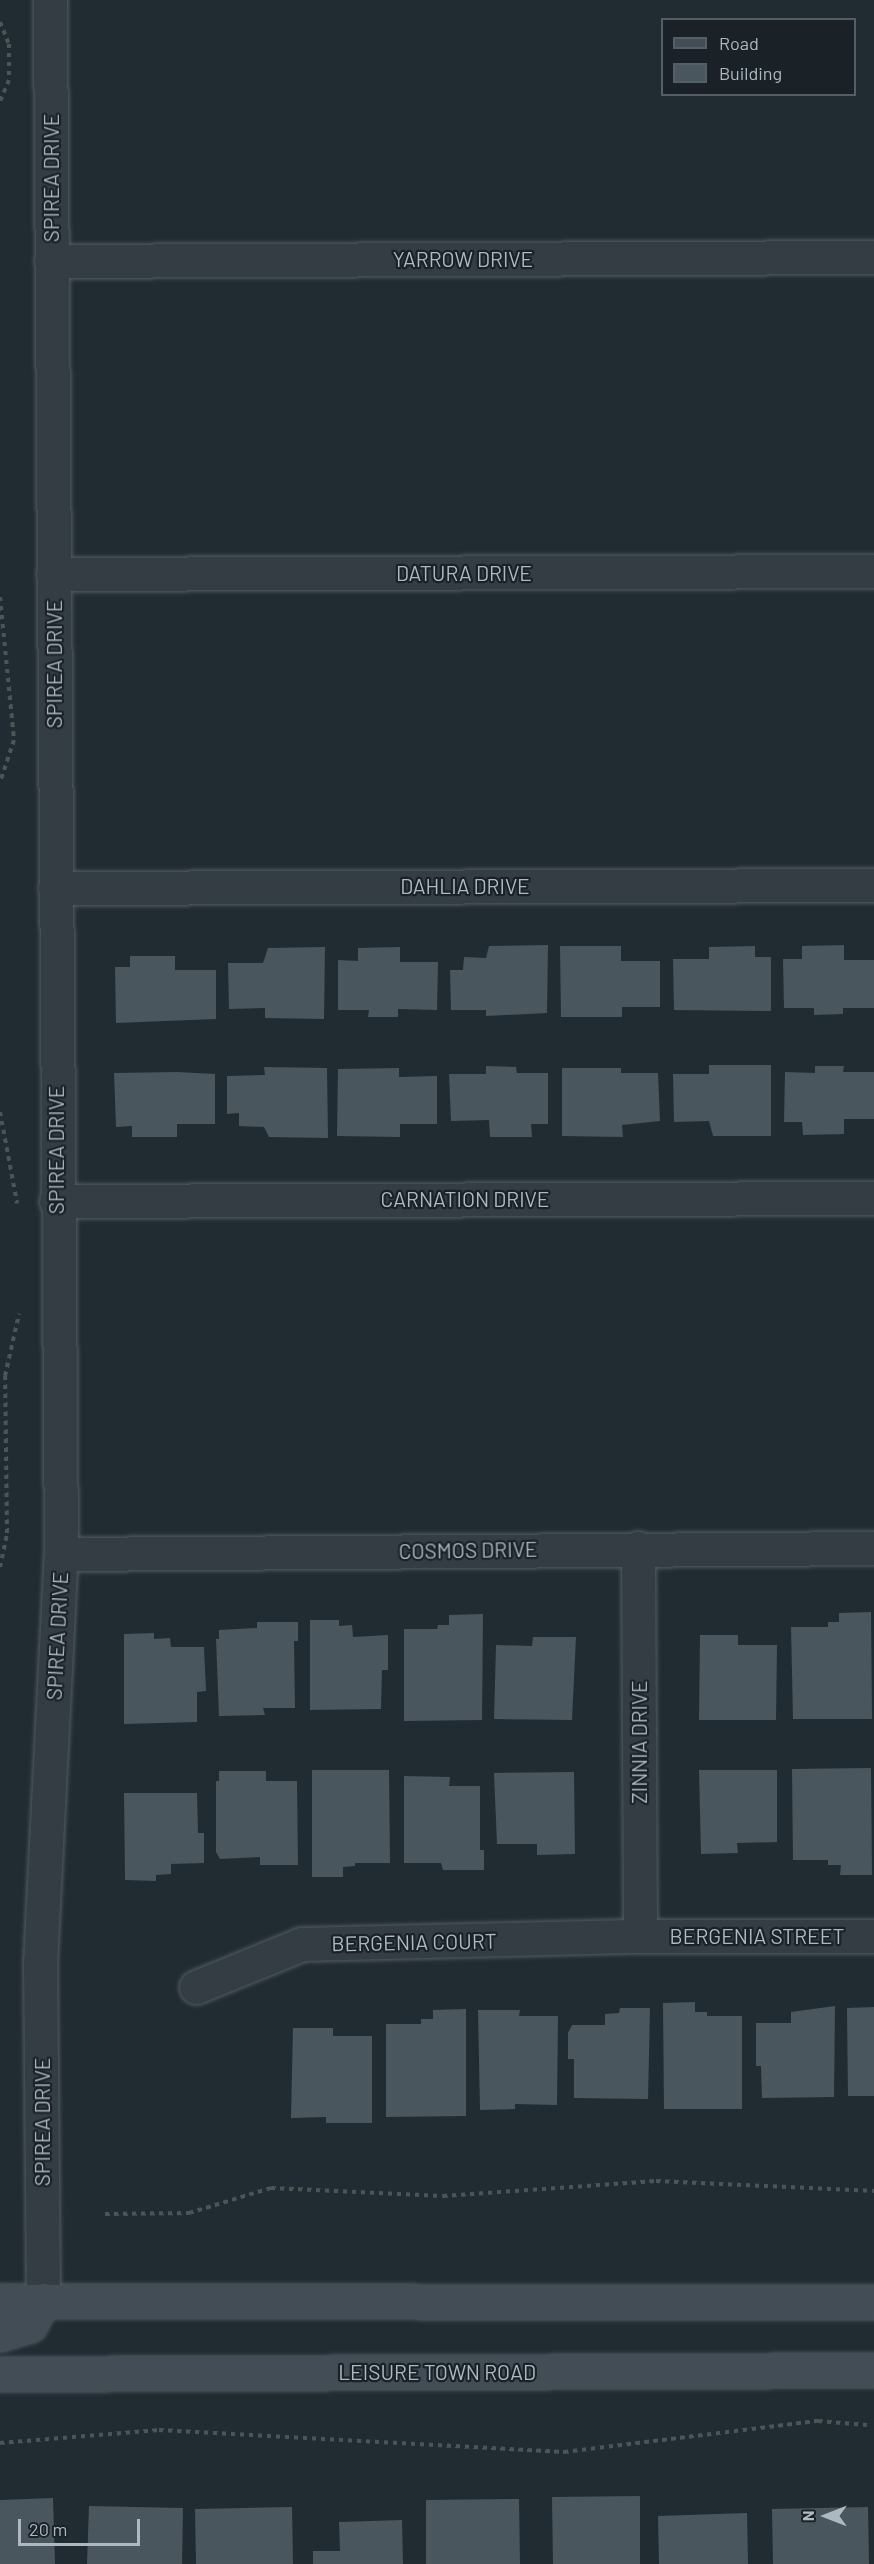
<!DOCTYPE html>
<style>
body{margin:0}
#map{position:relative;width:874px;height:2564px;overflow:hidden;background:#212c32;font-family:Barlow,sans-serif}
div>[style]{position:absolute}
.building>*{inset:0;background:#49565e}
.path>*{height:4px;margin-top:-2px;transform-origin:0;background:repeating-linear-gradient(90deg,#465756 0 4.5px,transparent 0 9px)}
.roads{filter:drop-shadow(0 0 2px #515b61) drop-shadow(0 0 2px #515b61)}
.street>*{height:33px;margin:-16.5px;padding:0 16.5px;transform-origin:16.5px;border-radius:16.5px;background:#343d43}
.secondary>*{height:33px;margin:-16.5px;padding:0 16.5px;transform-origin:16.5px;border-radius:16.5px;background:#424d56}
span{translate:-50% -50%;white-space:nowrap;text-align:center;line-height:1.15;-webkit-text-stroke:4.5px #1a2228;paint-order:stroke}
.street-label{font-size:21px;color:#aeb8c0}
.legend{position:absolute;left:661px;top:18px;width:195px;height:78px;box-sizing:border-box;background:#1a2228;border:2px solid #555e65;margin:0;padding:8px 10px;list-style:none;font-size:18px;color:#aeb8c0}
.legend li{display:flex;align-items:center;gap:12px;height:30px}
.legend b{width:30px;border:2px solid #555e65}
.north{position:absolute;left:796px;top:2486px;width:60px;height:60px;-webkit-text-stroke:4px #1a2228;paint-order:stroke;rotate:270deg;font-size:16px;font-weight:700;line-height:24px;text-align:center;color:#aeb8c0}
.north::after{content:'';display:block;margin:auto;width:21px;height:27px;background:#aeb8c0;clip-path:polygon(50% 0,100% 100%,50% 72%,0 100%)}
.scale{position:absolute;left:18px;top:2519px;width:122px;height:27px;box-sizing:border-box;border:3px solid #aeb8c0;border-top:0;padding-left:8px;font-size:18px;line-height:21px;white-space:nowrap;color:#aeb8c0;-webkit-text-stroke:4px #1a2228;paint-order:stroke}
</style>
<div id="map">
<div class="building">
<i style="clip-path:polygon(548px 945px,547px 1013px,486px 1016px,486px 1010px,451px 1010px,450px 970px,463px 970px,464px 957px,486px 958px,489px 946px)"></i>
<i style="clip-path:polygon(844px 945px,844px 960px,874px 960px,874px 1008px,843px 1008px,843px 1014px,814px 1015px,814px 1008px,784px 1008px,783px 959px,802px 959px,802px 946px)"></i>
<i style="clip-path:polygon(560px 946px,621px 946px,621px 961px,660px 961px,660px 1007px,622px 1007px,622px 1017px,561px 1017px)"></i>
<i style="clip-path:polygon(755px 946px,755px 957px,771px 957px,771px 1011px,674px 1010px,673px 959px,709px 959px,709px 947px)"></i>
<i style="clip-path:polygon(325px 947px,324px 1019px,265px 1018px,265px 1008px,229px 1009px,228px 963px,263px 963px,268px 948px)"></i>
<i style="clip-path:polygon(400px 947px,400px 962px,438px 962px,437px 1010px,398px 1009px,398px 1017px,368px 1017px,369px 1010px,338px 1010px,338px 960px,358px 961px,358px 948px)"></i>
<i style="clip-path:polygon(130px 956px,175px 956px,175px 970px,216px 970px,216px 1019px,116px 1023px,115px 967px,130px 967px)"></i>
<i style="clip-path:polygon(709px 1065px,771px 1065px,771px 1136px,713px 1136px,709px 1121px,674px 1122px,673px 1074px,709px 1074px)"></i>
<i style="clip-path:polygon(486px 1066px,516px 1067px,517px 1073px,548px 1073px,548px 1124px,531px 1124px,532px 1137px,490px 1137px,489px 1120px,451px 1121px,449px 1074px,486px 1074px)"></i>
<i style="clip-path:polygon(815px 1066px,844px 1066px,843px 1072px,874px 1072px,874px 1119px,844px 1119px,844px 1134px,803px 1135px,802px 1122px,784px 1122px,785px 1072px,815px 1073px)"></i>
<i style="clip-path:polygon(264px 1067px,327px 1068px,328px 1138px,269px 1137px,264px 1127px,239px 1126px,239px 1113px,227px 1114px,227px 1076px,265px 1075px)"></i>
<i style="clip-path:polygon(399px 1068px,399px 1077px,437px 1076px,437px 1124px,400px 1124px,400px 1137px,337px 1136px,338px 1069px)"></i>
<i style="clip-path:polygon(562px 1068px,621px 1068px,621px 1073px,658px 1073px,660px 1121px,622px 1125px,623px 1137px,562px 1136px)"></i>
<i style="clip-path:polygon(177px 1072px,215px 1074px,215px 1124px,177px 1124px,177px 1137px,132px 1137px,132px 1126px,116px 1127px,114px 1073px)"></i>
<i style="clip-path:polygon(871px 1612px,872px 1719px,793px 1719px,791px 1627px,828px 1627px,828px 1622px,839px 1622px,839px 1613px)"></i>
<i style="clip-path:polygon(483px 1614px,482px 1720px,404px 1721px,404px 1629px,437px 1629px,438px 1625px,449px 1625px,449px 1615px)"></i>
<i style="clip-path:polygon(310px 1620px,339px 1620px,339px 1626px,352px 1625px,353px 1637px,388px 1635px,388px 1670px,382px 1670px,381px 1709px,310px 1710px)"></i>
<i style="clip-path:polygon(257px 1622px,298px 1622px,298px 1641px,294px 1641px,295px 1708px,263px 1708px,265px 1715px,219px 1716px,216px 1639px,219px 1639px,219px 1630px,257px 1628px)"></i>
<i style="clip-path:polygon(154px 1633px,154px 1639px,170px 1638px,171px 1647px,204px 1647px,206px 1691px,197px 1692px,197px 1722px,124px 1724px,124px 1634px)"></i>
<i style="clip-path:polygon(700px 1635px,738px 1635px,738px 1645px,777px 1645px,776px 1720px,699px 1720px)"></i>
<i style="clip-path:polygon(533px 1637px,576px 1637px,572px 1720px,494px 1719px,496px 1645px,532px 1646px)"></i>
<i style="clip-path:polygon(871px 1768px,872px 1875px,840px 1875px,841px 1865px,828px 1865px,828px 1860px,793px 1860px,792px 1769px)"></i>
<i style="clip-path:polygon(312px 1770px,389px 1770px,390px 1863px,355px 1863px,355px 1866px,343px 1867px,343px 1877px,312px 1877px)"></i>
<i style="clip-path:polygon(699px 1770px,777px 1770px,777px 1842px,737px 1843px,738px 1853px,701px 1854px)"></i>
<i style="clip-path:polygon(219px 1771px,266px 1771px,266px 1781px,297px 1781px,298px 1865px,260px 1865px,260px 1857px,220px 1859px,216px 1852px,216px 1781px,219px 1781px)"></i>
<i style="clip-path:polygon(574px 1772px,575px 1854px,537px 1855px,537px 1844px,497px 1844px,494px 1773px)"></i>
<i style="clip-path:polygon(404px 1776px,450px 1777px,449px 1786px,480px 1786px,480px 1850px,484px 1850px,484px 1870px,443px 1870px,441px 1863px,404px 1863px)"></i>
<i style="clip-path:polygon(124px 1793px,197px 1793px,198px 1833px,204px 1833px,204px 1863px,171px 1864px,171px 1874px,156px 1875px,156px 1881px,125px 1880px)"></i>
<i style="clip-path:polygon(695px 2002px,695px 2012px,707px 2012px,707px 2016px,742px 2016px,742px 2109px,664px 2109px,663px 2003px)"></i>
<i style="clip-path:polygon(835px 2006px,834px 2097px,762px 2098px,761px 2066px,756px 2066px,756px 2023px,791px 2023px,791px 2012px)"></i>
<i style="clip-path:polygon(874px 2007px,874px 2096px,848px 2096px,847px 2008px)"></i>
<i style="clip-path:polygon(620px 2008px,650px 2008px,648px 2099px,574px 2098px,574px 2059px,568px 2059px,568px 2033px,572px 2025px,605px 2025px,605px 2014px,619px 2013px)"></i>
<i style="clip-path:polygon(466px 2009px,466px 2116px,386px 2117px,386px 2024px,421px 2024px,421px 2019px,433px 2019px,433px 2010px)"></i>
<i style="clip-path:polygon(478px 2010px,520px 2010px,519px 2016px,558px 2016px,557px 2105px,515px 2104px,515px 2109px,480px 2110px)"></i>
<i style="clip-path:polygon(293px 2028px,333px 2028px,333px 2036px,372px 2036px,372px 2123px,326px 2123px,326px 2117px,291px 2118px)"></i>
<i style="clip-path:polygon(640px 2496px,640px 2564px,553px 2564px,552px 2497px)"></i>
<i style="clip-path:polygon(53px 2498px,55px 2564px,0 2564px,0 2500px)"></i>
<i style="clip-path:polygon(519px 2499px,520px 2564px,426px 2564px,426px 2500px)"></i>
<i style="clip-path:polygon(89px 2506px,183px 2508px,182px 2564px,87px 2564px)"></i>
<i style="clip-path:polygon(292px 2507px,293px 2564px,196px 2564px,195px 2509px)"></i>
<i style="clip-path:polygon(868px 2507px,869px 2564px,773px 2564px,772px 2509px)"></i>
<i style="clip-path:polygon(747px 2513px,748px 2564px,659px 2564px,658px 2516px)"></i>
<i style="clip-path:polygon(402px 2520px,403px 2564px,313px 2564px,313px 2551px,340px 2551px,339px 2522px)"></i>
</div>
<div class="path">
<i style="left:0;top:22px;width:24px;rotate:68deg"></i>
<i style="left:9px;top:44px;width:36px;rotate:90deg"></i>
<i style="left:9px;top:80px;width:23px;rotate:113deg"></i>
<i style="left:0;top:597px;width:144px;rotate:84.4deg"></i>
<i style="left:14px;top:740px;width:44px;rotate:108.4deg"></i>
<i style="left:0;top:1112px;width:93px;rotate:79.4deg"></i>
<i style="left:0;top:1567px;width:35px;rotate:-78deg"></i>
<i style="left:7px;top:1533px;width:157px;rotate:-90.7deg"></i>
<i style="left:5px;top:1376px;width:64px;rotate:-77.3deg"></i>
<i style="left:105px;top:2214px;width:84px;rotate:-0.7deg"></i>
<i style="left:189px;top:2213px;width:86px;rotate:-17deg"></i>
<i style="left:271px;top:2188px;width:172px;rotate:2.7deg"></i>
<i style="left:443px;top:2196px;width:214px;rotate:-4deg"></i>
<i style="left:656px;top:2181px;width:218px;rotate:2.6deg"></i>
<i style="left:0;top:2443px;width:160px;rotate:-4.7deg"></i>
<i style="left:159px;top:2430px;width:406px;rotate:3.1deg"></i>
<i style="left:564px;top:2452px;width:256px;rotate:-7deg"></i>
<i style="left:818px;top:2421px;width:49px;rotate:4.7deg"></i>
</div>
<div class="roads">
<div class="street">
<i style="left:51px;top:261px;width:823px;rotate:-0.28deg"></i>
<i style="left:53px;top:574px;width:821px;rotate:-0.21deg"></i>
<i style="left:55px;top:888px;width:819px;rotate:-0.21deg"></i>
<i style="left:56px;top:1201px;width:818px;rotate:-0.21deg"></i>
<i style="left:638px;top:1548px;width:388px;rotate:89.7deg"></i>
<i style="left:61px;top:1554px;width:813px;rotate:-0.42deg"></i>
<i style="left:196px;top:1987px;width:114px;rotate:-22.1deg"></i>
<i style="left:302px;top:1944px;width:338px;rotate:-1.4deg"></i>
<i style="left:640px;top:1936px;width:234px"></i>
<i style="left:43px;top:2300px;width:337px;rotate:-90.5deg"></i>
<i style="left:40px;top:1963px;width:410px;rotate:-87.1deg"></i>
<i style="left:61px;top:1554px;width:1554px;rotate:-90.41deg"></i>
</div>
<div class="secondary">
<i style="left:0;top:2301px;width:874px;rotate:0.07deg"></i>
<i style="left:0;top:2334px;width:31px;rotate:-17deg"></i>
<i style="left:30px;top:2325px;width:28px;rotate:-63deg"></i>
<i style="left:0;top:2374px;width:874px;rotate:-0.26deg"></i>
</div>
</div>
<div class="street-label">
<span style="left:51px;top:178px;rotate:-90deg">SPIREA DRIVE</span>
<span style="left:463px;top:259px">YARROW DRIVE</span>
<span style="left:464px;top:573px">DATURA DRIVE</span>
<span style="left:54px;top:664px;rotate:-90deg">SPIREA DRIVE</span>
<span style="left:465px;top:886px">DAHLIA DRIVE</span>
<span style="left:56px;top:1150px;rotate:-90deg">SPIREA DRIVE</span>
<span style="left:465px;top:1199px">CARNATION DRIVE</span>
<span style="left:468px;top:1550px;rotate:-1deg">COSMOS DRIVE</span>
<span style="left:57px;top:1636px;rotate:-87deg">SPIREA DRIVE</span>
<span style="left:639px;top:1742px;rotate:-90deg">ZINNIA DRIVE</span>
<span style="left:757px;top:1936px">BERGENIA STREET</span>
<span style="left:414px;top:1942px;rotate:-1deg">BERGENIA COURT</span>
<span style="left:42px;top:2122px;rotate:-90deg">SPIREA DRIVE</span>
<span style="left:437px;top:2372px">LEISURE TOWN ROAD</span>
</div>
<ul class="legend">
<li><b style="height:8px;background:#424d56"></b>Road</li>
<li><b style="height:16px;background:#49565e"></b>Building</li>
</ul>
<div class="north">N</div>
<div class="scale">20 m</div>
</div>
